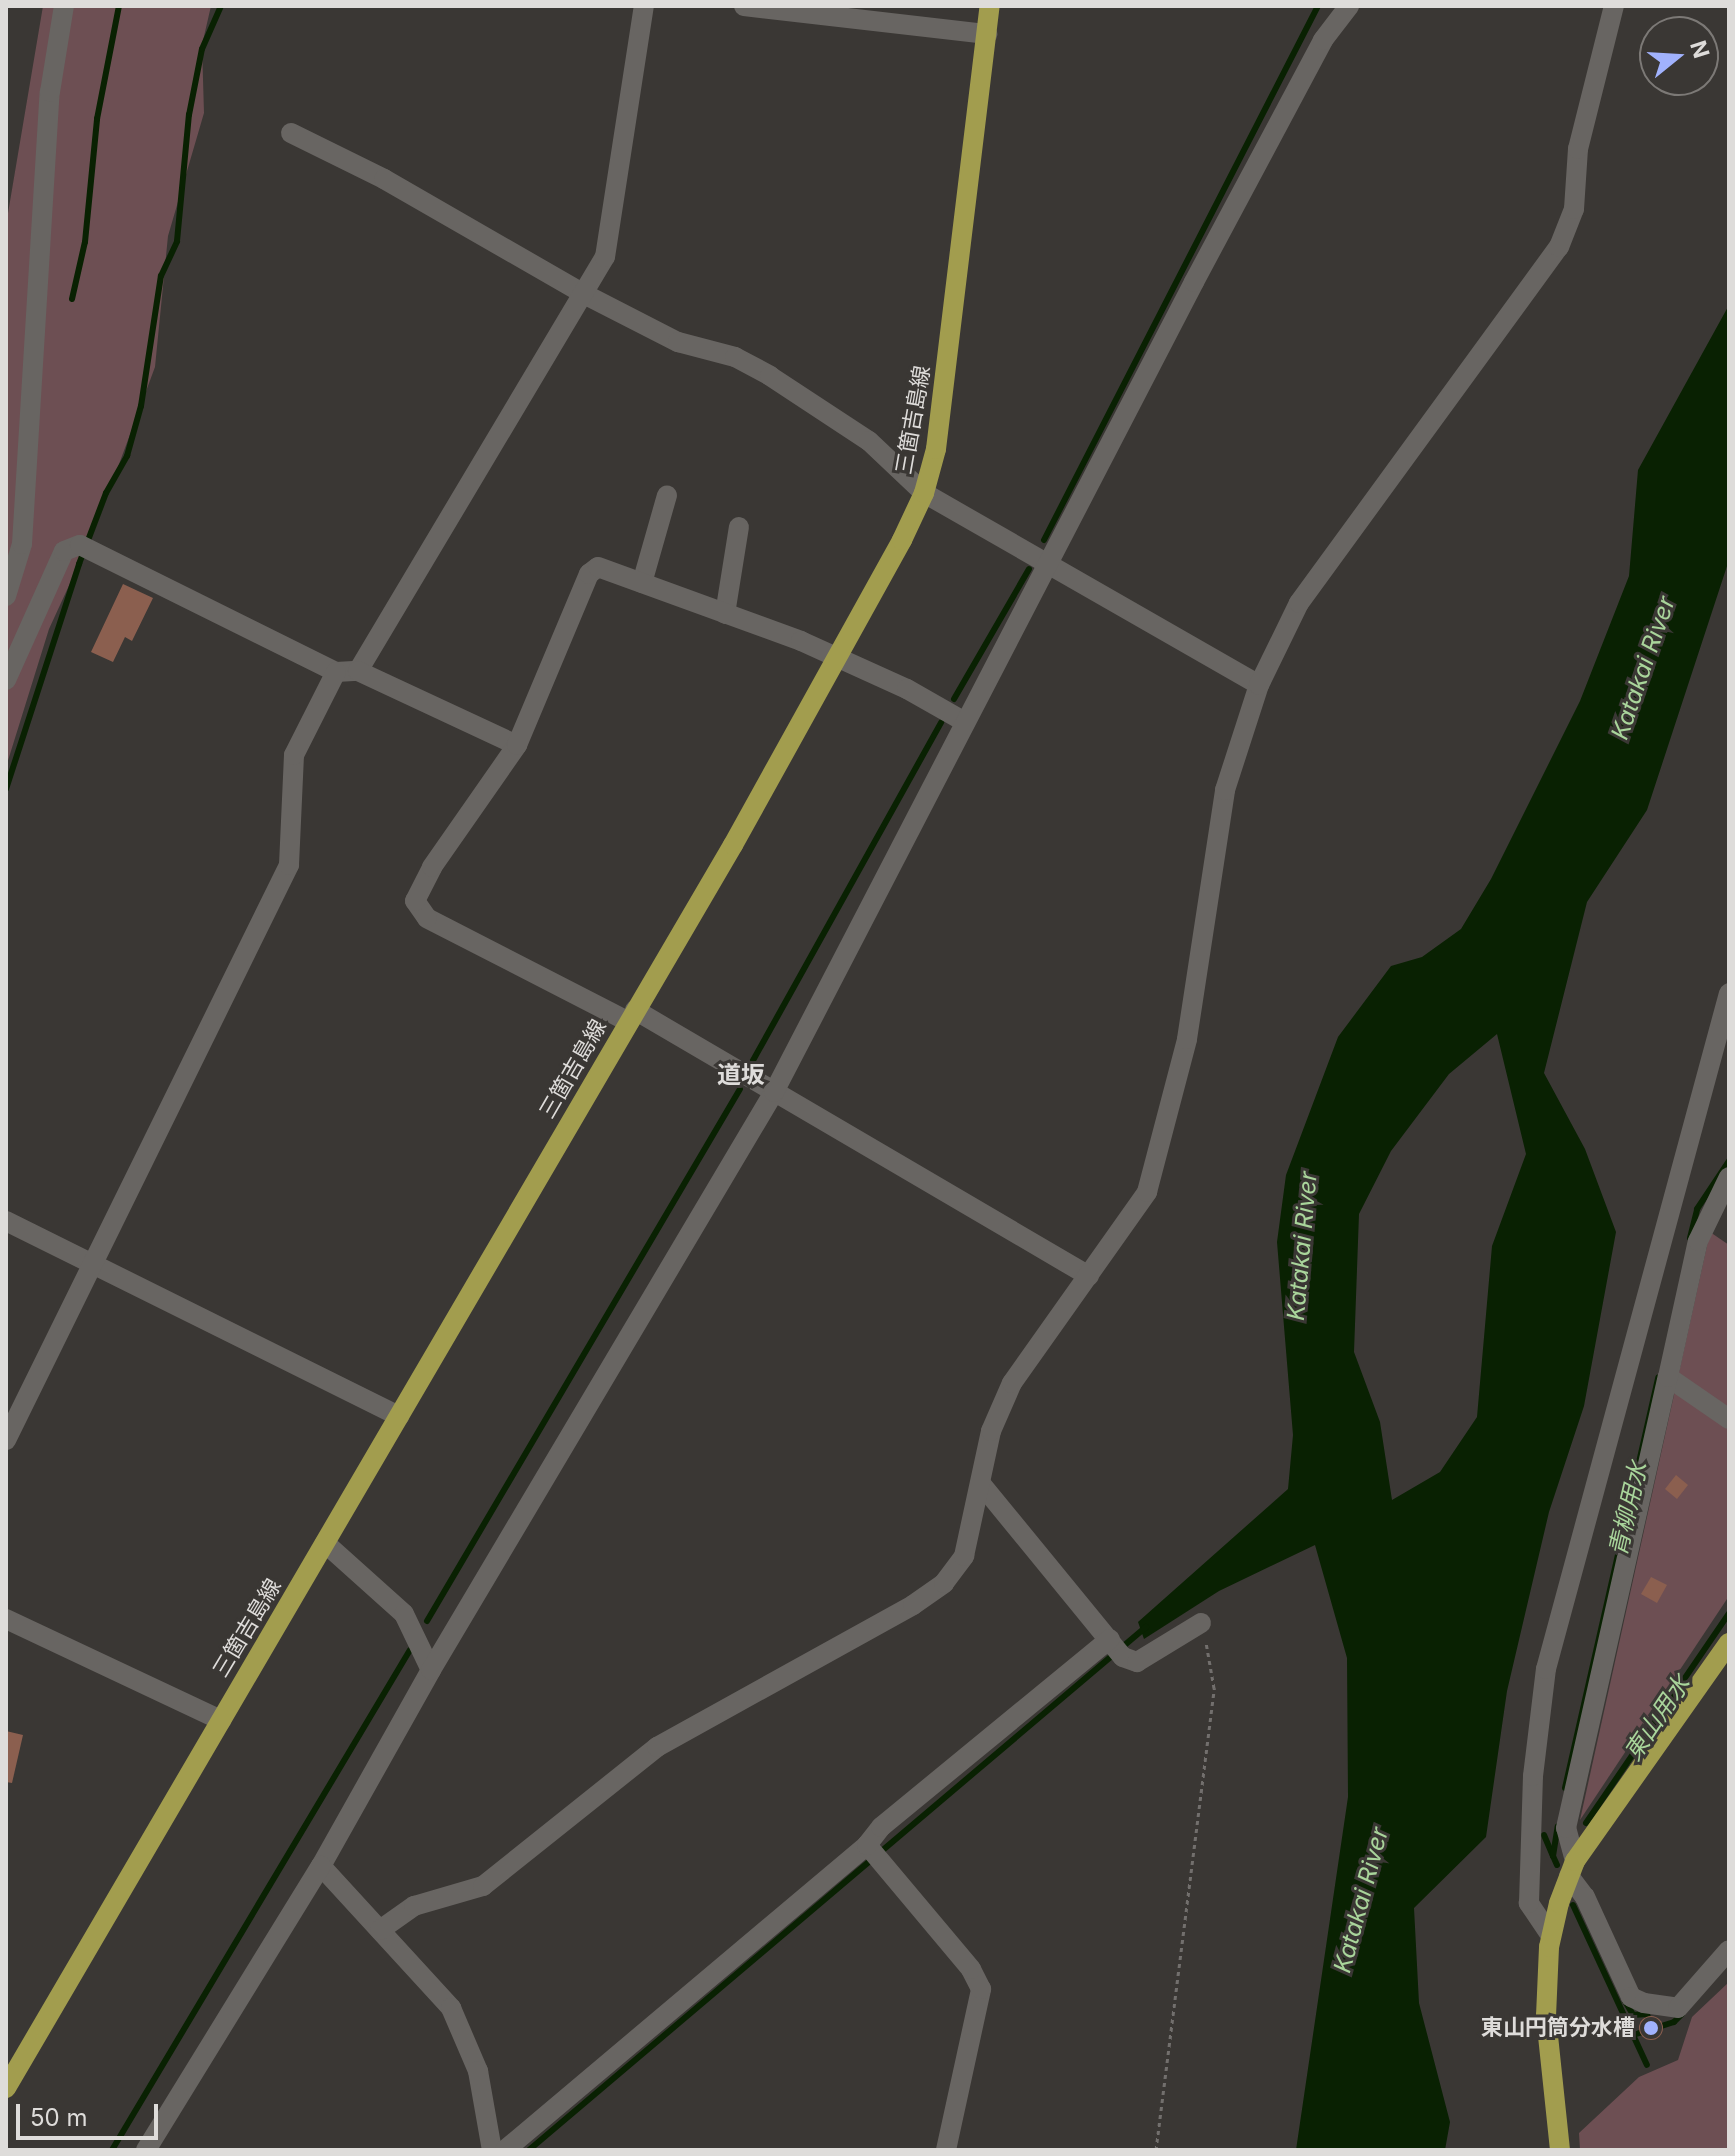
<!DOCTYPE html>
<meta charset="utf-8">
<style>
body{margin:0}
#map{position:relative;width:1735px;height:2156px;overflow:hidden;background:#3a3734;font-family:Inter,"Noto Sans JP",sans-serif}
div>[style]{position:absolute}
.green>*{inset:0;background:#6d4f53}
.water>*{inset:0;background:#092102}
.stream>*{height:6px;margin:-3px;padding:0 3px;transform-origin:3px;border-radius:3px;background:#092102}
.building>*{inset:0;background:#8b5f4f}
.round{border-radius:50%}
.path>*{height:3px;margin-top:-1.5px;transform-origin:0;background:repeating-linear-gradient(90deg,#726f6d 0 4px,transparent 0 8px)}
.minor>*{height:20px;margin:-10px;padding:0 10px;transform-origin:10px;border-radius:10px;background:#686562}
.major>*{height:20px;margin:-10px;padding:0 10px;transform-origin:10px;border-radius:10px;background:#a29d4e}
.dots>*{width:22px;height:22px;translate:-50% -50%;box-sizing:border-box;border:4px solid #3a3734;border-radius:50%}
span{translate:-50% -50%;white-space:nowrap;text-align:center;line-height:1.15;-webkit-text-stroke:6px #3a3734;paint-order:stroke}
.street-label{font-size:22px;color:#dedcda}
.poi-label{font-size:22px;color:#dedcda;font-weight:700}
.right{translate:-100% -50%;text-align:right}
.water-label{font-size:24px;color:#a9d59b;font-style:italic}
.neighbourhood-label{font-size:24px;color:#dedcda;font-weight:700}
.frame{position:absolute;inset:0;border:8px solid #dedcda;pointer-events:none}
.north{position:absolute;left:1639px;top:16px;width:80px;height:80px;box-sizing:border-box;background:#3a3734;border:2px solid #7c7976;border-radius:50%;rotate:72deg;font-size:22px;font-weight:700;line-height:32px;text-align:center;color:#dedcda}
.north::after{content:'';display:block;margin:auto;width:28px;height:36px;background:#a1b2fd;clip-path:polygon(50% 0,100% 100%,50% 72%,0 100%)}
.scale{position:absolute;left:16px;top:2104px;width:142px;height:36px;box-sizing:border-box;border:4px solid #dedcda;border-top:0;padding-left:10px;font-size:24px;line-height:28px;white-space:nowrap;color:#dedcda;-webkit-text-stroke:6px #3a3734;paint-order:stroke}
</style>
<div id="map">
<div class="green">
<i style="clip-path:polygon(43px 6px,211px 6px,202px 45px,204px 113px,168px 236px,155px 367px,95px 529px,49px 629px,6px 767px,6px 225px)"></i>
<i style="clip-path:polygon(1710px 1232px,1729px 1245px,1729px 1596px,1580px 1820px)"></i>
<i style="clip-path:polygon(1729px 1982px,1729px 2150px,1580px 2150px,1579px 2133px,1639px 2077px,1678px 2060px,1692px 2017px)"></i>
</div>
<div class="water">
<i style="clip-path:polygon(evenodd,1729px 305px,1729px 560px,1647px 810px,1587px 902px,1544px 1073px,1585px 1149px,1616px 1232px,1584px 1406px,1549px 1512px,1507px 1691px,1486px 1837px,1414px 1908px,1419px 2003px,1450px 2122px,1445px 2150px,1296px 2150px,1348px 1797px,1347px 1658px,1315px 1545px,1219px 1591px,1144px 1639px,1138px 1622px,1288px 1489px,1293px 1435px,1277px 1242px,1286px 1175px,1338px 1037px,1391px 966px,1422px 957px,1461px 929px,1491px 879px,1580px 701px,1629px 576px,1638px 470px,1729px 305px,1497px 1034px,1526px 1154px,1492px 1246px,1477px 1417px,1440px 1472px,1392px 1500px,1380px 1422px,1354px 1352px,1359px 1214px,1391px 1151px,1449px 1074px,1497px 1034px)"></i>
</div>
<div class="stream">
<i style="left:72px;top:299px;width:58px;rotate:-77.2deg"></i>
<i style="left:85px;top:242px;width:124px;rotate:-84.4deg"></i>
<i style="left:97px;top:119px;width:115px;rotate:-79deg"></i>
<i style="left:1044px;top:540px;width:600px;rotate:-62.84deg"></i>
<i style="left:954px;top:699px;width:150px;rotate:-60deg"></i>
<i style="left:6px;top:789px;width:237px;rotate:-72deg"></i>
<i style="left:79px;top:564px;width:76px;rotate:-69.2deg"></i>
<i style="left:106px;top:493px;width:43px;rotate:-60.4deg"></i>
<i style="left:127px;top:456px;width:52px;rotate:-74.4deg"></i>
<i style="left:141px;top:406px;width:132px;rotate:-81.3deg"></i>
<i style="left:161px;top:276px;width:38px;rotate:-65deg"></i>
<i style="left:177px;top:241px;width:127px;rotate:-84.6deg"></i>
<i style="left:189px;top:115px;width:67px;rotate:-78.9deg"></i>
<i style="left:202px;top:49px;width:47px;rotate:-66.2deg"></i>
<i style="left:751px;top:1064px;width:391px;rotate:-60.9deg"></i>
<i style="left:1690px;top:1238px;width:30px;rotate:-76deg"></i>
<i style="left:1697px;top:1209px;width:58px;rotate:-56.3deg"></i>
<i style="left:427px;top:1621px;width:617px;rotate:-59.53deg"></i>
<i style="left:1565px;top:1788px;width:421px;rotate:-77.2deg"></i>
<i style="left:1586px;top:1823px;width:254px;rotate:-55.7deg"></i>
<i style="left:1544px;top:1835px;width:23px;rotate:67deg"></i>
<i style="left:1557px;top:1865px;width:10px;rotate:-114deg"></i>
<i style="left:1553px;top:1856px;width:30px;rotate:-81deg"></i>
<i style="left:1573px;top:1905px;width:176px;rotate:65.2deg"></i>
<i style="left:1625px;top:2001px;width:16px;rotate:60deg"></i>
<i style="left:1633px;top:2015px;width:14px;rotate:-4deg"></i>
<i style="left:1647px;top:2014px;width:16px;rotate:75deg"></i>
<i style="left:1633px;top:2035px;width:43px;rotate:-17.6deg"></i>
<i style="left:1674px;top:2022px;width:11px;rotate:-45deg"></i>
<i style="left:112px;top:2150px;width:582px;rotate:-59.21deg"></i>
<i style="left:529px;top:2150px;width:809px;rotate:-40.29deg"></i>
</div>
<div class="building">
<i style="clip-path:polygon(123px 584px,153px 598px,132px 641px,125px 637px,113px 662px,91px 652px)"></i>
<i style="clip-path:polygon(1676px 1475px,1688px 1485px,1677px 1499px,1665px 1489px)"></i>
<i style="clip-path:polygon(1651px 1577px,1667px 1585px,1657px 1603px,1641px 1594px)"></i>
<i style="clip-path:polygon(6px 1731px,23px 1735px,12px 1783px,6px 1782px)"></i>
<i class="round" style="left:1639px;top:2016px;width:24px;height:24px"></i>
</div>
<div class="path">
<i style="left:1156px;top:2150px;width:466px;rotate:-82.8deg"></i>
<i style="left:1214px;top:1688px;width:47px;rotate:-99.9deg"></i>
</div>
<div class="minor">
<i style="left:744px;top:6px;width:245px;rotate:6.6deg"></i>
<i style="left:291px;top:133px;width:104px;rotate:26.3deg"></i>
<i style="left:384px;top:179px;width:231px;rotate:29.9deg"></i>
<i style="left:584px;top:294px;width:106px;rotate:27.1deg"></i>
<i style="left:678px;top:342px;width:59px;rotate:14.7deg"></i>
<i style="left:735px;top:357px;width:40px;rotate:28deg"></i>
<i style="left:770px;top:376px;width:118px;rotate:33.3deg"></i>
<i style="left:869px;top:441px;width:76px;rotate:43.4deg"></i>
<i style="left:924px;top:493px;width:386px;rotate:29.8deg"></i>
<i style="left:642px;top:583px;width:91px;rotate:-74.1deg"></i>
<i style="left:6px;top:596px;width:54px;rotate:-72.9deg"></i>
<i style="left:22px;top:544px;width:453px;rotate:-86.5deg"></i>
<i style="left:50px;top:92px;width:87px;rotate:-80.8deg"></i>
<i style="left:725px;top:614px;width:88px;rotate:-80.9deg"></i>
<i style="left:358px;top:671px;width:482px;rotate:-59.2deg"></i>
<i style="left:605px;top:257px;width:254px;rotate:-81.2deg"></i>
<i style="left:6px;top:680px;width:141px;rotate:-65.8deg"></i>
<i style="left:64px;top:551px;width:17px;rotate:-21deg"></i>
<i style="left:80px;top:545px;width:286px;rotate:26.4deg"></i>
<i style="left:336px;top:672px;width:22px;rotate:-3deg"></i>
<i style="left:358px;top:671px;width:175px;rotate:25deg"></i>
<i style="left:635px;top:1010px;width:526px;rotate:30.37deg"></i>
<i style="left:629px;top:1022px;width:227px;rotate:-152.8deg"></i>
<i style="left:427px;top:918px;width:21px;rotate:-125deg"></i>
<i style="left:415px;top:901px;width:38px;rotate:-63deg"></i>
<i style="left:432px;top:867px;width:149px;rotate:-55.1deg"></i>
<i style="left:517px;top:745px;width:186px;rotate:-67.2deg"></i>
<i style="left:589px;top:574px;width:11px;rotate:-38deg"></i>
<i style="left:598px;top:567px;width:216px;rotate:20deg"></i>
<i style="left:801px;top:641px;width:116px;rotate:24.4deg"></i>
<i style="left:907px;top:689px;width:67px;rotate:29.6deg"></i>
<i style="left:6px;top:1221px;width:439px;rotate:26.4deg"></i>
<i style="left:1668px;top:1377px;width:74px;rotate:34.5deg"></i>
<i style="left:6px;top:1440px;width:641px;rotate:-63.79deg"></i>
<i style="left:289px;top:865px;width:110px;rotate:-87.4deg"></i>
<i style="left:294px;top:755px;width:93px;rotate:-63.2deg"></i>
<i style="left:982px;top:1485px;width:222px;rotate:50.7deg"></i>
<i style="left:1123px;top:1657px;width:15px;rotate:20deg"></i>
<i style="left:1137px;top:1662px;width:75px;rotate:-31.4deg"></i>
<i style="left:325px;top:1543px;width:106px;rotate:41.9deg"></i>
<i style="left:404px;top:1614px;width:62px;rotate:64.3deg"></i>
<i style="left:431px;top:1670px;width:225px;rotate:119.3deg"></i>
<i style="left:321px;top:1866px;width:193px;rotate:47.5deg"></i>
<i style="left:451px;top:2008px;width:69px;rotate:66.8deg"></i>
<i style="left:478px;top:2071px;width:80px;rotate:80deg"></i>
<i style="left:6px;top:1619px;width:238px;rotate:25.2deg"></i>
<i style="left:431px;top:1670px;width:672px;rotate:-59.31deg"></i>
<i style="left:774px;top:1092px;width:912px;rotate:-62.59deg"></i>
<i style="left:1194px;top:282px;width:274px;rotate:-61.9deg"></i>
<i style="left:1323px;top:40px;width:43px;rotate:-52.6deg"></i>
<i style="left:1575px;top:1861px;width:34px;rotate:-105deg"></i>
<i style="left:1566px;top:1828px;width:462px;rotate:-77.3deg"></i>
<i style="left:1668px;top:1377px;width:139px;rotate:-77.6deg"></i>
<i style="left:1698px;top:1241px;width:71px;rotate:-64.2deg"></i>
<i style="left:1569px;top:1876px;width:26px;rotate:53deg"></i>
<i style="left:1585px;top:1897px;width:110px;rotate:65.3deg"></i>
<i style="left:1631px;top:1997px;width:14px;rotate:25deg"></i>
<i style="left:1644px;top:2003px;width:34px;rotate:8deg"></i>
<i style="left:1678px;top:2008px;width:77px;rotate:-48.7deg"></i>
<i style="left:380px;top:1930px;width:42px;rotate:-35.2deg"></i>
<i style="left:414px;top:1906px;width:72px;rotate:-16.2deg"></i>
<i style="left:483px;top:1886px;width:223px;rotate:-38.6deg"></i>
<i style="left:657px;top:1747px;width:293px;rotate:-29deg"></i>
<i style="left:913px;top:1605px;width:38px;rotate:-35deg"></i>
<i style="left:944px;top:1583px;width:34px;rotate:-53deg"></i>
<i style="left:964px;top:1556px;width:128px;rotate:-77.8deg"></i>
<i style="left:991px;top:1431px;width:52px;rotate:-66.4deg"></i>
<i style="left:1012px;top:1383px;width:234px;rotate:-54.7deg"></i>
<i style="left:1147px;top:1192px;width:158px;rotate:-75.3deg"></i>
<i style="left:1187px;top:1039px;width:252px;rotate:-81.3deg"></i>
<i style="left:1225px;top:790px;width:110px;rotate:-72.1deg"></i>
<i style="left:1259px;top:685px;width:91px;rotate:-64deg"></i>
<i style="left:1299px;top:603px;width:441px;rotate:-53.9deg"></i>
<i style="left:1559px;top:247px;width:41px;rotate:-68.5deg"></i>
<i style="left:1574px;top:209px;width:60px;rotate:-86.2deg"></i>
<i style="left:1578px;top:149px;width:147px;rotate:-75.9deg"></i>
<i style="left:1551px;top:1936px;width:40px;rotate:-124deg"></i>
<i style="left:1529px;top:1903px;width:127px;rotate:-88.2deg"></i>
<i style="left:1533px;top:1776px;width:108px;rotate:-83.1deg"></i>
<i style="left:1546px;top:1669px;width:700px;rotate:-74.85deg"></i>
<i style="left:146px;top:2150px;width:334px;rotate:-58.4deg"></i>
<i style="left:505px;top:2150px;width:473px;rotate:-40.1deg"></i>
<i style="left:946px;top:2150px;width:165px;rotate:-77.7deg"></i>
<i style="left:981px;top:1989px;width:22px;rotate:-117deg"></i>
<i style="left:971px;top:1969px;width:162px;rotate:-130deg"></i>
<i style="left:867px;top:1845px;width:23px;rotate:-52deg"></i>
<i style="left:881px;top:1827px;width:296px;rotate:-39.4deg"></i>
</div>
<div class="major">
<i style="left:6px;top:2088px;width:1440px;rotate:-59.68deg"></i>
<i style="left:733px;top:845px;width:349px;rotate:-61deg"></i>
<i style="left:902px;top:540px;width:52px;rotate:-64.9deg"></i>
<i style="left:924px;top:493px;width:46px;rotate:-74.7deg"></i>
<i style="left:936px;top:449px;width:446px;rotate:-83.1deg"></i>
<i style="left:1560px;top:2150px;width:135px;rotate:-96deg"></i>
<i style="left:1546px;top:2016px;width:69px;rotate:-87.5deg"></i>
<i style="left:1549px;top:1947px;width:45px;rotate:-77.2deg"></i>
<i style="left:1559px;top:1903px;width:45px;rotate:-69.1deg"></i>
<i style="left:1575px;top:1861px;width:267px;rotate:-54.8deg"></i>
</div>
<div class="dots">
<i style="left:1651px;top:2028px;background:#a1b2fd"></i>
</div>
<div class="street-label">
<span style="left:913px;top:420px;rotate:-80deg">三箇吉島線</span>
<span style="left:573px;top:1069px;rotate:-60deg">三箇吉島線</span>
<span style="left:247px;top:1628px;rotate:-59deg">三箇吉島線</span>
</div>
<div class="poi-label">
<span class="right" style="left:1635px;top:2028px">東山円筒分水槽</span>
</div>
<div class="water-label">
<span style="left:1643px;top:668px;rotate:-71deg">Katakai River</span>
<span style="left:1302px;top:1246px;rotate:-85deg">Katakai River</span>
<span style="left:1628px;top:1509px;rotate:-77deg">青柳用水</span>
<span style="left:1657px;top:1718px;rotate:-56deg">東山用水</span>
<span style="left:1361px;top:1900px;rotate:-75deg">Katakai River</span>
</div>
<div class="neighbourhood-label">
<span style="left:741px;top:1075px">道坂</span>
</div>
<div class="frame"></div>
<div class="north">N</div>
<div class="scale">50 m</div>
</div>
